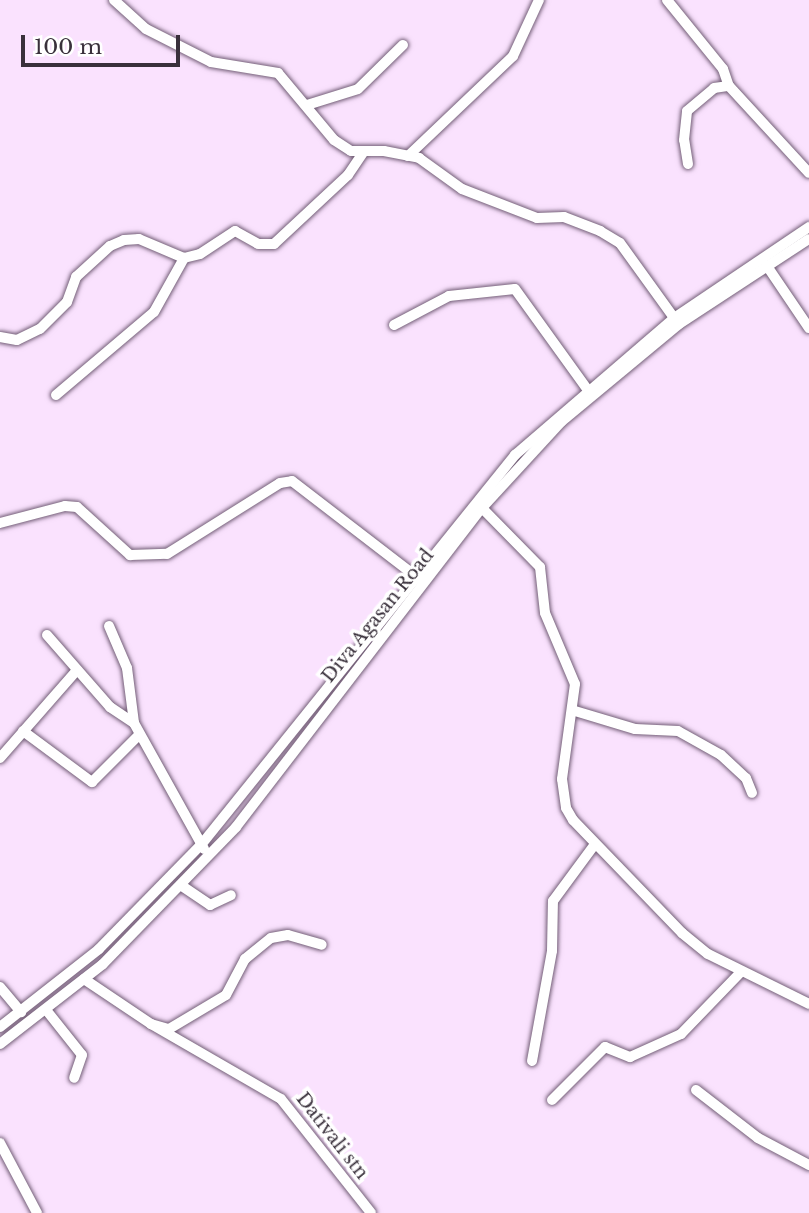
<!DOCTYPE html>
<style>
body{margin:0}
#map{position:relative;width:809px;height:1213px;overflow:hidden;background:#fae2fe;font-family:"Libre Baskerville",serif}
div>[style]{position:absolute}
.roads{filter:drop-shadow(0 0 2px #735e77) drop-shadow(0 0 2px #735e77)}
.minor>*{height:10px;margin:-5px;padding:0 5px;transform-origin:5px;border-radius:5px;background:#fff}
span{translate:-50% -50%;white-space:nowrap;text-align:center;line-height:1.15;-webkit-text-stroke:7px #fff;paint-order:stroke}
.street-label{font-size:18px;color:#39303b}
.scale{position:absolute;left:21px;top:35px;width:159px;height:32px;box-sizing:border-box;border:4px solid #39303b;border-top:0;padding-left:9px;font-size:21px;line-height:24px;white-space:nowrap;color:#39303b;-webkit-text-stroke:5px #fff;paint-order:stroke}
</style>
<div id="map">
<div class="roads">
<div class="minor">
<i style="left:114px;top:0;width:43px;rotate:42.2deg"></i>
<i style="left:146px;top:29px;width:73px;rotate:26.9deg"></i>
<i style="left:211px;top:62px;width:68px;rotate:9.3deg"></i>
<i style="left:278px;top:73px;width:87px;rotate:50.1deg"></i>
<i style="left:334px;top:140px;width:20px;rotate:33deg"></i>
<i style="left:351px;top:151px;width:33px"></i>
<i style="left:384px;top:151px;width:36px;rotate:11deg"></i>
<i style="left:419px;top:158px;width:53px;rotate:35.8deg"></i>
<i style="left:462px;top:189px;width:80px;rotate:21.1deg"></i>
<i style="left:537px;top:218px;width:27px;rotate:-2deg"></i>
<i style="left:564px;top:217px;width:39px;rotate:21deg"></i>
<i style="left:600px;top:231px;width:23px;rotate:31deg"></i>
<i style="left:620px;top:243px;width:97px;rotate:54.2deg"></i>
<i style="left:667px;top:0;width:89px;rotate:50.9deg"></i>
<i style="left:723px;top:69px;width:18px;rotate:71deg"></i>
<i style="left:729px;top:86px;width:118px;rotate:47.4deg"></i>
<i style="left:307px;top:105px;width:53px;rotate:-17.4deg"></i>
<i style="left:358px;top:89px;width:63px;rotate:-44.4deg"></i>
<i style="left:408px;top:156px;width:145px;rotate:-43.6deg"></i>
<i style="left:513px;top:56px;width:62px;rotate:-65.1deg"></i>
<i style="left:688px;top:164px;width:24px;rotate:-99deg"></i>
<i style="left:684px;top:140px;width:29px;rotate:-84deg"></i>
<i style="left:687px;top:111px;width:35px;rotate:-40deg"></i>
<i style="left:714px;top:88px;width:15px;rotate:-8deg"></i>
<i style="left:767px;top:266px;width:75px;rotate:55.9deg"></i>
<i style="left:394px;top:325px;width:62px;rotate:-27.8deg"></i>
<i style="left:449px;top:296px;width:66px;rotate:-6.1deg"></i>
<i style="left:515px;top:289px;width:128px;rotate:54.2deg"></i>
<i style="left:0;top:337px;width:17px;rotate:10deg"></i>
<i style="left:17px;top:340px;width:25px;rotate:-26deg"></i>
<i style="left:40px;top:329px;width:38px;rotate:-45deg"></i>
<i style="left:67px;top:302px;width:27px;rotate:-70deg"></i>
<i style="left:76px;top:277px;width:46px;rotate:-42.4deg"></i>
<i style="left:110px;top:246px;width:15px;rotate:-23deg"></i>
<i style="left:124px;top:240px;width:15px;rotate:-4deg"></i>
<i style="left:139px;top:239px;width:49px;rotate:22.9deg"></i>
<i style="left:184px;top:258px;width:16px;rotate:-14deg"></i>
<i style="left:200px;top:254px;width:42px;rotate:-33.3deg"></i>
<i style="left:235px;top:231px;width:26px;rotate:29deg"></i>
<i style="left:258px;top:244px;width:16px"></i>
<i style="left:274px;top:244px;width:101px;rotate:-43deg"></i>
<i style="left:348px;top:175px;width:29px;rotate:-56deg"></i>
<i style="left:56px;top:395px;width:128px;rotate:-40.3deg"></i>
<i style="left:154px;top:312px;width:62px;rotate:-60.9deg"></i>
<i style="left:482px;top:508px;width:83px;rotate:45.5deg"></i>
<i style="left:540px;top:567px;width:46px;rotate:83.8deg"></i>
<i style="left:545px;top:613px;width:77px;rotate:67.1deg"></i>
<i style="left:575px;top:684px;width:96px;rotate:97.8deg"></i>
<i style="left:562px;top:779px;width:29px;rotate:82deg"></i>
<i style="left:566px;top:808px;width:14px;rotate:60deg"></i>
<i style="left:573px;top:820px;width:157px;rotate:46deg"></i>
<i style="left:682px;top:933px;width:33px;rotate:39deg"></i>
<i style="left:708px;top:954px;width:113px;rotate:26.3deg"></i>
<i style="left:0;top:523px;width:67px;rotate:-14.7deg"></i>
<i style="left:65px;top:506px;width:12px;rotate:5deg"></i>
<i style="left:77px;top:507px;width:72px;rotate:42.2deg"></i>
<i style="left:130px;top:555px;width:37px;rotate:-2deg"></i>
<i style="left:167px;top:554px;width:133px;rotate:-32.1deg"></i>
<i style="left:280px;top:483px;width:12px;rotate:-9deg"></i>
<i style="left:292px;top:481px;width:164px;rotate:37.6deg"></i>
<i style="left:109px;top:626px;width:46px;rotate:66.8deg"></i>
<i style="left:127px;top:668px;width:55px;rotate:82.7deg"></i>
<i style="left:134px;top:723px;width:144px;rotate:60.9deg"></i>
<i style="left:47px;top:635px;width:96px;rotate:48.8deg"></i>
<i style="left:110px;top:707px;width:29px;rotate:34deg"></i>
<i style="left:575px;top:711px;width:63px;rotate:16.7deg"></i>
<i style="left:635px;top:729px;width:43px;rotate:2.7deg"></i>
<i style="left:678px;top:731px;width:49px;rotate:29.2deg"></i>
<i style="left:721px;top:755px;width:34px;rotate:43deg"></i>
<i style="left:746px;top:778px;width:16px;rotate:68deg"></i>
<i style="left:23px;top:731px;width:86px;rotate:36.5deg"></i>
<i style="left:92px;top:782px;width:66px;rotate:-45deg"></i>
<i style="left:0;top:758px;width:117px;rotate:-48.8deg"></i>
<i style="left:182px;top:886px;width:34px;rotate:34deg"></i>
<i style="left:210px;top:905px;width:23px;rotate:-25deg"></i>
<i style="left:84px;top:979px;width:81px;rotate:33.9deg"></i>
<i style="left:151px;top:1024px;width:19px;rotate:16deg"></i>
<i style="left:169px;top:1029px;width:66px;rotate:-30.8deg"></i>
<i style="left:226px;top:995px;width:41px;rotate:-62.2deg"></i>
<i style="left:245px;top:959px;width:33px;rotate:-39deg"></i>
<i style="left:271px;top:938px;width:17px;rotate:-10deg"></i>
<i style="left:288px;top:935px;width:35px;rotate:16deg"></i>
<i style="left:0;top:987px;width:33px;rotate:50deg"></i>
<i style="left:47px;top:1011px;width:56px;rotate:51.5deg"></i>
<i style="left:82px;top:1055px;width:24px;rotate:109deg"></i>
<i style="left:151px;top:1024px;width:150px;rotate:30deg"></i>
<i style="left:281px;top:1099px;width:145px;rotate:51.7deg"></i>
<i style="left:0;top:1027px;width:126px;rotate:-38.2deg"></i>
<i style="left:99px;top:949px;width:146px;rotate:-45.6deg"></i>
<i style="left:201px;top:845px;width:501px;rotate:-51.16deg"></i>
<i style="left:515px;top:455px;width:210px;rotate:-40.7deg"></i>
<i style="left:674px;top:318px;width:163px;rotate:-34deg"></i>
<i style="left:0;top:1044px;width:130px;rotate:-37.8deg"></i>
<i style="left:103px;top:964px;width:191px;rotate:-45.8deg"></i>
<i style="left:236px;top:827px;width:403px;rotate:-52.4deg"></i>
<i style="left:482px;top:508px;width:117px;rotate:-47.4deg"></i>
<i style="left:561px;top:422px;width:153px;rotate:-39.7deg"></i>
<i style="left:679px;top:324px;width:155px;rotate:-33.2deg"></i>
<i style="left:532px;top:1061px;width:112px;rotate:-79.7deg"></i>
<i style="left:552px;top:951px;width:50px;rotate:-88.9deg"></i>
<i style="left:553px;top:901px;width:71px;rotate:-53.6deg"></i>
<i style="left:696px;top:1090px;width:78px;rotate:37.7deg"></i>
<i style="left:758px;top:1138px;width:58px;rotate:27.9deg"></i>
<i style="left:552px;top:1100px;width:75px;rotate:-45deg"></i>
<i style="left:605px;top:1047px;width:27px;rotate:22deg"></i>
<i style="left:630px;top:1057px;width:56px;rotate:-24.3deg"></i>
<i style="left:681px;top:1034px;width:85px;rotate:-46deg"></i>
<i style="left:0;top:1143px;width:79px;rotate:62.1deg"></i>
</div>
</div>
<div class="street-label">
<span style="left:378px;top:616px;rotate:-51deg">Diva Agasan Road</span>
<span style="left:332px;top:1136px;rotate:52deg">Dativali stn</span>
</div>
<div class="scale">100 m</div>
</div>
